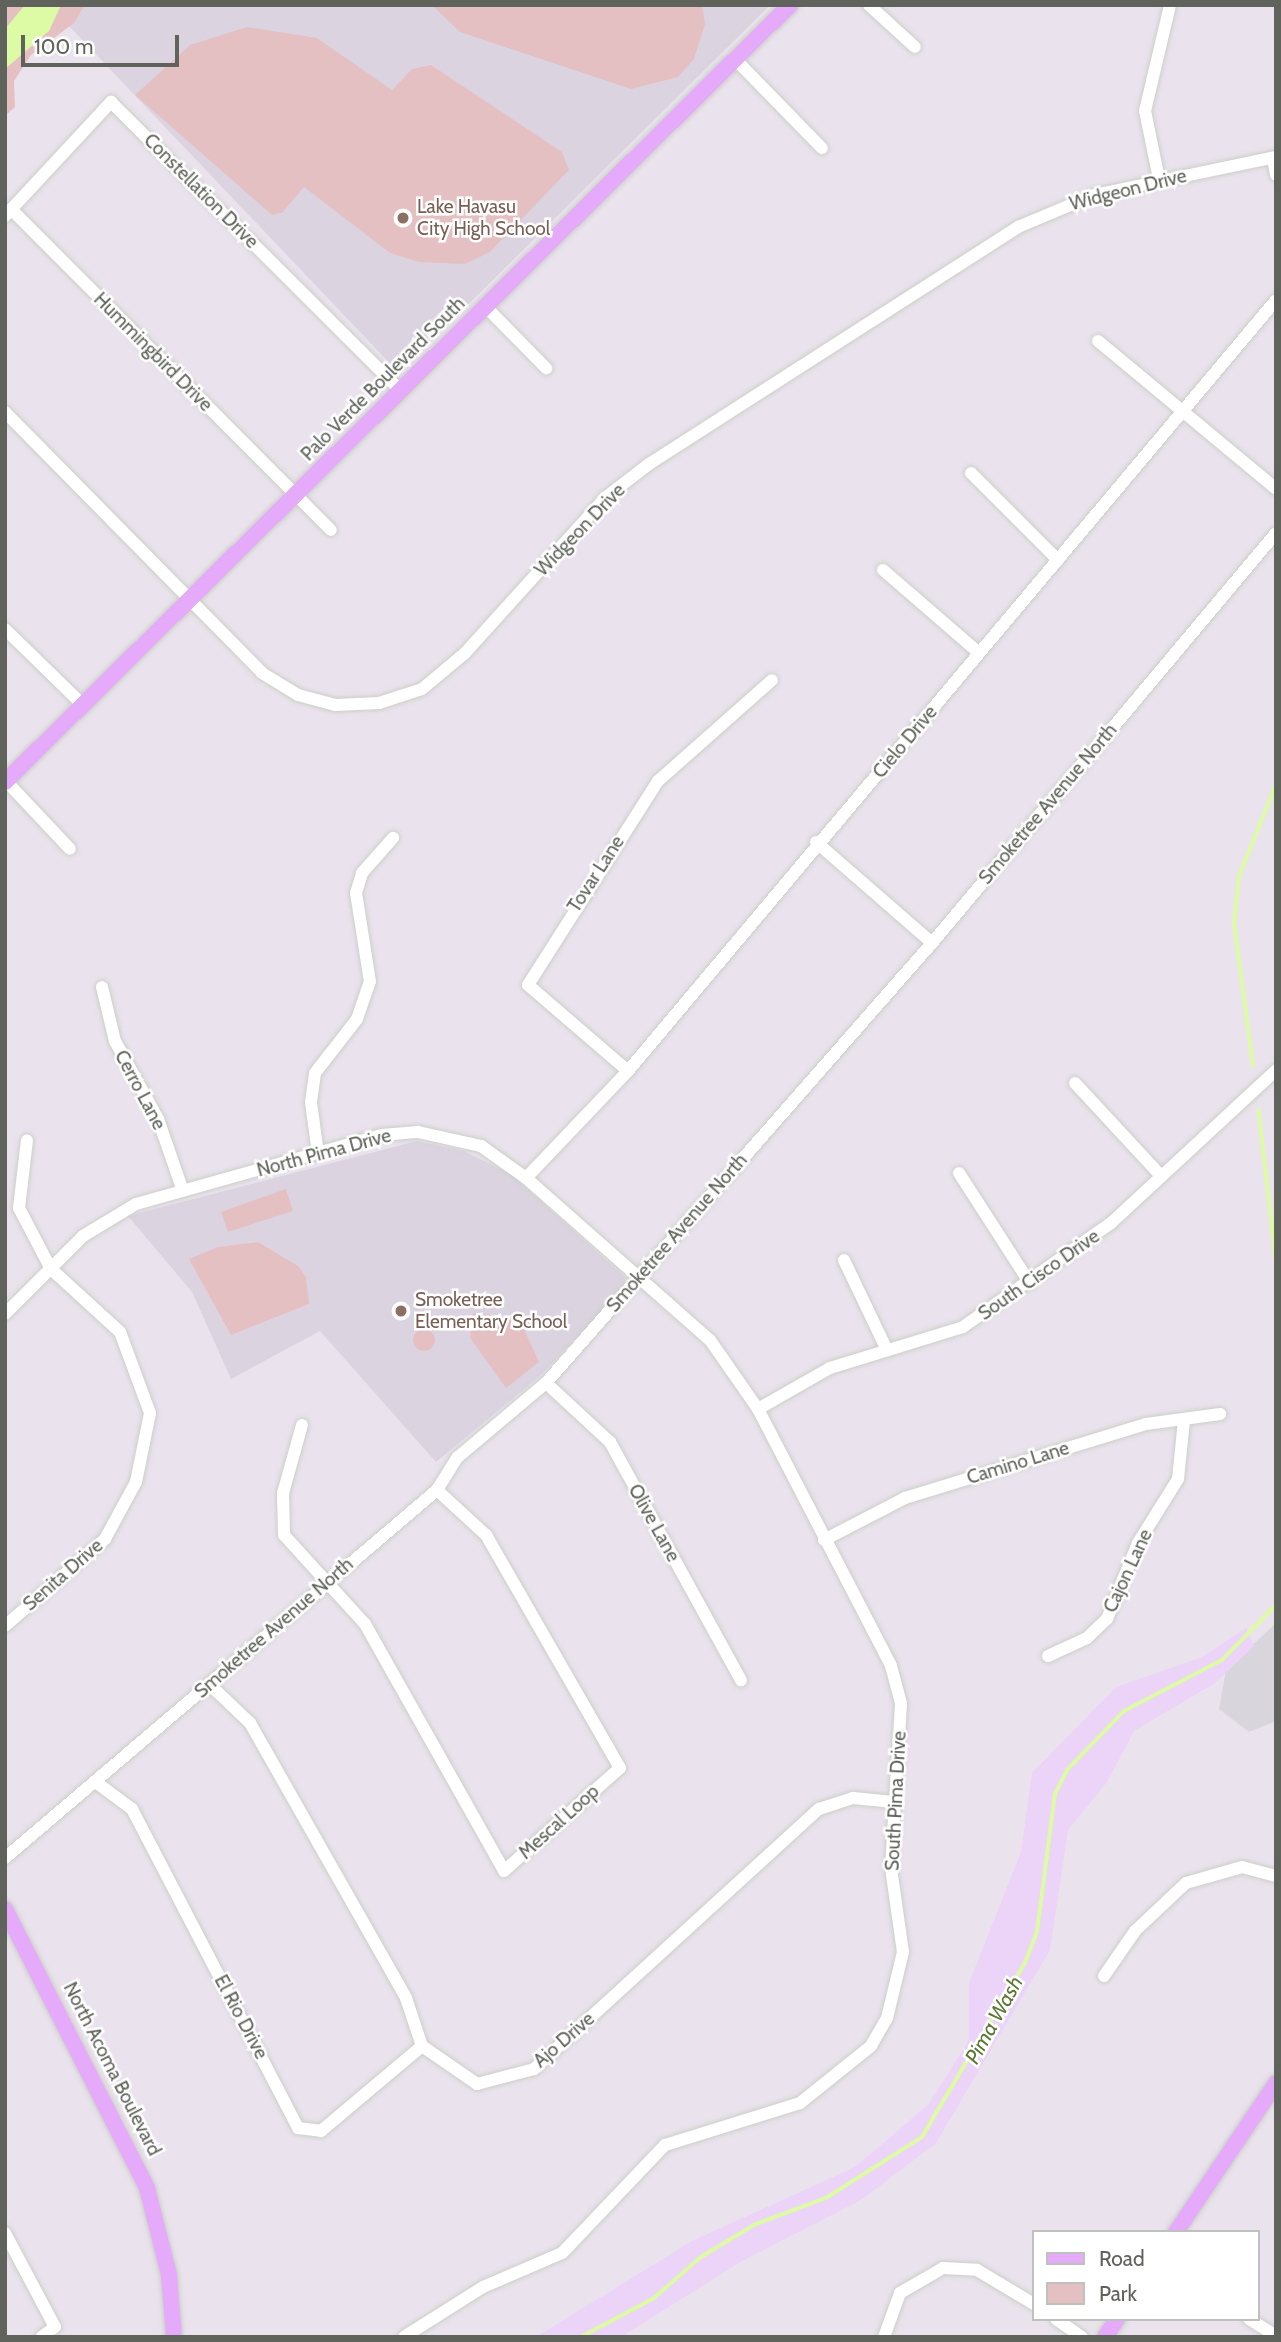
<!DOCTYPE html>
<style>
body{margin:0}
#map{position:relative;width:1281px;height:2342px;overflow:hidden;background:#eae3ed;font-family:Cabin,sans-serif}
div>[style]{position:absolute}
.industrial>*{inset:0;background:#d9d5dc}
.education>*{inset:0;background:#dbd4e0}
.green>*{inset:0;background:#e4c0c3}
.round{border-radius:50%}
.sand>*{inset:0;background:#ecd3f8}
.water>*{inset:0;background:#ddfba5}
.stream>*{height:3.5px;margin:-1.75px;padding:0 1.75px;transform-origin:1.75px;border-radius:1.75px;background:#ddfba5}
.roads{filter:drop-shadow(0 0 2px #cccfc9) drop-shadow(0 0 2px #cccfc9)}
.minor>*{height:12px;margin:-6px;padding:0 6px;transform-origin:6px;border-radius:6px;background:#fff}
.major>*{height:16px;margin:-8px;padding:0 8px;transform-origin:8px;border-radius:8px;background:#e6aafb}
.dots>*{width:19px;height:19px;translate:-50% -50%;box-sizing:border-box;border:4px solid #fff;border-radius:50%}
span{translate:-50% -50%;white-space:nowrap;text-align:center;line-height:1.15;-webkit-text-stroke:5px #fff;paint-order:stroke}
.street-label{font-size:19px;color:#5f635b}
.education-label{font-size:19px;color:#785e54}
.left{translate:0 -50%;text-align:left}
.water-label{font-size:21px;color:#5b7833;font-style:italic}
.frame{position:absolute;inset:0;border:7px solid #5f635b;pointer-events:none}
.legend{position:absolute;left:1032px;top:2230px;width:228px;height:91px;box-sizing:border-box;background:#fff;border:2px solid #bfc1bd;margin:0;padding:9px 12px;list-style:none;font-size:21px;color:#5f635b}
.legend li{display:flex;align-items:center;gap:14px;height:35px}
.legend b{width:35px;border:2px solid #bfc1bd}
.scale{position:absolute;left:21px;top:35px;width:158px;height:32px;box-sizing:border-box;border:4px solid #5f635b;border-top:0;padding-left:9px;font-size:21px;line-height:24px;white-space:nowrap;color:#5f635b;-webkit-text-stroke:5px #fff;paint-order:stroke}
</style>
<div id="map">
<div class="industrial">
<i style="clip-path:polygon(1276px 1623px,1276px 1721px,1249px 1732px,1219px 1709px,1226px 1670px)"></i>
</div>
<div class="education">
<i style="clip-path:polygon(49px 5px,770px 5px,399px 373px)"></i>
<i style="clip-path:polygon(417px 1141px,464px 1151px,512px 1175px,625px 1277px,624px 1288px,540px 1376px,436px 1462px,320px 1331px,231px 1379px,192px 1292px,128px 1216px)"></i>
</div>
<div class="green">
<i style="clip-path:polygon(5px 5px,85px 5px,74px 23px,31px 55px,14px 81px,15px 107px,5px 116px)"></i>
<i style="clip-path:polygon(432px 5px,702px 5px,705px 24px,694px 59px,678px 77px,631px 89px,460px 32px)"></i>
<i style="clip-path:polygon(247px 27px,317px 38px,392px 90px,412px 69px,431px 65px,562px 152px,569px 170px,490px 252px,465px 264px,419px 262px,390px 253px,304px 187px,282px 213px,272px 215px,135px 95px,190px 45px)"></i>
<i style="clip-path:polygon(286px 1189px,293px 1211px,228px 1232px,221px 1212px)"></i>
<i style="clip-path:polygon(258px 1242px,298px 1266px,306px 1277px,309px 1304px,231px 1335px,189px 1259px,218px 1247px)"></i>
<i style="clip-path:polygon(473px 1313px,519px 1318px,539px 1362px,506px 1388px,470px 1338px)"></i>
<i class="round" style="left:413px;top:1329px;width:22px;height:22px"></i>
</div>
<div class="sand">
<i style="clip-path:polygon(1246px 1628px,1254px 1646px,1215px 1683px,1134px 1731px,1107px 1782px,1068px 1830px,1050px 1950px,936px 2143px,861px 2200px,742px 2261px,621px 2337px,536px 2337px,692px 2241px,855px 2167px,929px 2104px,969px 2040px,969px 1983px,1021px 1852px,1032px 1773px,1116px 1687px,1200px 1658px)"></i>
</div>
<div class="water">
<i style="clip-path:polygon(25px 5px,61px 5px,49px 31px,5px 69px,5px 29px)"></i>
</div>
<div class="stream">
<i style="left:1253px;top:1066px;width:143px;rotate:-97.6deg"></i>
<i style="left:1234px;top:924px;width:48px;rotate:-84.1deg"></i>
<i style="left:1239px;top:876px;width:98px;rotate:-67.9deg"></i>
<i style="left:1259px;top:1110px;width:150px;rotate:83.5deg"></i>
<i style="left:581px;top:2337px;width:83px;rotate:-28.1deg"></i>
<i style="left:654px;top:2298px;width:62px;rotate:-41.1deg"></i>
<i style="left:701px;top:2257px;width:62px;rotate:-31.1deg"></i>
<i style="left:754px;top:2225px;width:77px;rotate:-20.6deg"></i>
<i style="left:826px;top:2198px;width:114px;rotate:-32.4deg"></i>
<i style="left:922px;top:2137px;width:202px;rotate:-59.4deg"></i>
<i style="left:1025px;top:1963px;width:33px;rotate:-69deg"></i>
<i style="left:1037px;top:1932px;width:139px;rotate:-82.6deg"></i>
<i style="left:1055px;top:1794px;width:27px;rotate:-63deg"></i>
<i style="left:1067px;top:1770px;width:82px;rotate:-46deg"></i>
<i style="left:1124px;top:1711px;width:110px;rotate:-27.5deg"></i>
<i style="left:1222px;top:1660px;width:77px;rotate:-45.5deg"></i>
</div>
<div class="roads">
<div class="minor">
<i style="left:869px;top:5px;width:62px;rotate:42.4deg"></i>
<i style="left:736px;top:60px;width:123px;rotate:45.7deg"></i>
<i style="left:1273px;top:158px;width:17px;rotate:80deg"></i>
<i style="left:1159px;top:179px;width:69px;rotate:-101.6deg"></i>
<i style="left:1145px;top:111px;width:109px;rotate:-76.7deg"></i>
<i style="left:11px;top:209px;width:453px;rotate:45.1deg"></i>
<i style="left:5px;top:216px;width:156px;rotate:-47.1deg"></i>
<i style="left:111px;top:102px;width:409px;rotate:44.9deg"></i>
<i style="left:486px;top:307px;width:86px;rotate:45.5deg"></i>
<i style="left:1098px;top:341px;width:231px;rotate:39.7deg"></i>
<i style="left:5px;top:412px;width:366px;rotate:45.4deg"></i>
<i style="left:262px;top:673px;width:42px;rotate:31.4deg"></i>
<i style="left:298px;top:695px;width:39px;rotate:15deg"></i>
<i style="left:336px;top:705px;width:43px;rotate:-2.7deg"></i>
<i style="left:379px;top:703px;width:45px;rotate:-18deg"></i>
<i style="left:422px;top:689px;width:56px;rotate:-39.9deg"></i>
<i style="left:465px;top:653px;width:210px;rotate:-47.9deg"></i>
<i style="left:606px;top:497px;width:54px;rotate:-37.5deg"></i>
<i style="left:649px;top:464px;width:439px;rotate:-32.7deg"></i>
<i style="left:1018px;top:227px;width:82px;rotate:-22.8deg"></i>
<i style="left:1094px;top:195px;width:186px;rotate:-11.8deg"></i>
<i style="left:971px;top:473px;width:123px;rotate:45deg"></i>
<i style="left:883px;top:570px;width:124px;rotate:40.8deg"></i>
<i style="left:5px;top:629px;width:109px;rotate:44.3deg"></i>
<i style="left:6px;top:781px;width:93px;rotate:46.7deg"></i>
<i style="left:816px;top:842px;width:154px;rotate:41deg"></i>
<i style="left:102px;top:987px;width:56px;rotate:76.5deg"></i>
<i style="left:115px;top:1041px;width:89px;rotate:61.1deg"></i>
<i style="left:158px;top:1119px;width:76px;rotate:70.9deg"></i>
<i style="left:628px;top:1071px;width:132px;rotate:-139.3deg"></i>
<i style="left:528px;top:985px;width:242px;rotate:-57.5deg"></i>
<i style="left:658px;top:781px;width:152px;rotate:-41.5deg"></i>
<i style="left:1075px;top:1083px;width:127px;rotate:47.2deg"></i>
<i style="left:318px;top:1154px;width:52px;rotate:-97.7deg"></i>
<i style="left:311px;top:1102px;width:29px;rotate:-82deg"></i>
<i style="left:315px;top:1073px;width:68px;rotate:-52.1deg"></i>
<i style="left:357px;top:1019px;width:39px;rotate:-71deg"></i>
<i style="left:370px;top:982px;width:90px;rotate:-98.9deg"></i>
<i style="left:356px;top:893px;width:21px;rotate:-73deg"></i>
<i style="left:362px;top:873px;width:47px;rotate:-48.5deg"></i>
<i style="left:959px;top:1173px;width:131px;rotate:57.2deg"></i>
<i style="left:526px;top:1178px;width:148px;rotate:-46.4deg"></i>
<i style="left:628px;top:1071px;width:1007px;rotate:-49.95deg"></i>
<i style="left:844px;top:1260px;width:100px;rotate:64.5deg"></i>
<i style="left:5px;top:1314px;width:110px;rotate:-45deg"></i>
<i style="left:83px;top:1236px;width:62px;rotate:-31.1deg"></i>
<i style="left:136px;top:1204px;width:255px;rotate:-15.7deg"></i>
<i style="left:382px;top:1135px;width:36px;rotate:-5deg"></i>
<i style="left:418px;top:1132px;width:65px;rotate:12.5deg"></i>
<i style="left:481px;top:1146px;width:55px;rotate:35.4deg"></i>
<i style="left:526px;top:1178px;width:245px;rotate:41.4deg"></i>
<i style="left:710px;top:1340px;width:84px;rotate:55.2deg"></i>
<i style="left:758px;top:1409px;width:289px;rotate:62.6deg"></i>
<i style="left:891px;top:1666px;width:39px;rotate:75deg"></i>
<i style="left:901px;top:1704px;width:164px;rotate:93.5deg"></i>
<i style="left:891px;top:1868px;width:85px;rotate:81.9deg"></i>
<i style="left:903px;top:1952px;width:68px;rotate:103.6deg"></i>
<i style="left:887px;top:2018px;width:32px;rotate:120deg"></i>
<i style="left:871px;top:2046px;width:91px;rotate:141.2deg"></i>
<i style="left:800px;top:2103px;width:141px;rotate:162.7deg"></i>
<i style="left:665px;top:2145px;width:149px;rotate:133.6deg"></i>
<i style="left:562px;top:2253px;width:86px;rotate:156.7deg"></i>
<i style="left:483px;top:2287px;width:93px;rotate:147.7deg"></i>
<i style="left:546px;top:1383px;width:87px;rotate:42.7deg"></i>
<i style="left:610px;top:1442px;width:272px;rotate:61.2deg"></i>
<i style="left:758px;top:1409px;width:83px;rotate:-29.7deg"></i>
<i style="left:830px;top:1368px;width:139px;rotate:-17.1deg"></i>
<i style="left:963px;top:1327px;width:181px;rotate:-35.1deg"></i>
<i style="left:1111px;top:1223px;width:225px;rotate:-42.8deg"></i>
<i style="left:302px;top:1425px;width:71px;rotate:105.6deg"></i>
<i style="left:283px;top:1493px;width:42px;rotate:88.6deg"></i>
<i style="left:284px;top:1535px;width:120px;rotate:47.7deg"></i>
<i style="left:365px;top:1624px;width:283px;rotate:60.6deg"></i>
<i style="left:504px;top:1871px;width:155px;rotate:-41.6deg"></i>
<i style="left:620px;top:1768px;width:269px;rotate:-119.9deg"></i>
<i style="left:486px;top:1535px;width:67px;rotate:-137.4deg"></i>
<i style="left:824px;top:1540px;width:91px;rotate:-27.4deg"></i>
<i style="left:905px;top:1498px;width:252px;rotate:-17.1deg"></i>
<i style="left:1146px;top:1424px;width:75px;rotate:-7.7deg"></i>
<i style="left:5px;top:1626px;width:133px;rotate:-41deg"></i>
<i style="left:105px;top:1539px;width:65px;rotate:-61.5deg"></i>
<i style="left:136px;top:1482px;width:70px;rotate:-78.5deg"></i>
<i style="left:150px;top:1413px;width:86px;rotate:-110.3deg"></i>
<i style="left:120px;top:1332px;width:93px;rotate:-137.6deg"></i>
<i style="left:51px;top:1269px;width:69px;rotate:-117.7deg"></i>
<i style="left:19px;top:1208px;width:68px;rotate:-83.3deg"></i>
<i style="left:1048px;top:1656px;width:43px;rotate:-24.8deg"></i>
<i style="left:1087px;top:1638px;width:28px;rotate:-44deg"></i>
<i style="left:1107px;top:1619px;width:82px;rotate:-67.8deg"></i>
<i style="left:1138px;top:1543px;width:75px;rotate:-58deg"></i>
<i style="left:1178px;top:1479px;width:59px;rotate:-84.2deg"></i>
<i style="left:209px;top:1684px;width:57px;rotate:43.6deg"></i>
<i style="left:250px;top:1723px;width:316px;rotate:60.4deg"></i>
<i style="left:406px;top:1998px;width:51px;rotate:71.6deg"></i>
<i style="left:422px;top:2046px;width:67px;rotate:34.6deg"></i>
<i style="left:477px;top:2084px;width:59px;rotate:-14.7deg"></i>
<i style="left:534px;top:2069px;width:386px;rotate:-42.4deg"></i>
<i style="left:819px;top:1809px;width:36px;rotate:-18deg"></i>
<i style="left:853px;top:1798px;width:41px;rotate:5.6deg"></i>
<i style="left:97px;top:1783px;width:44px;rotate:36.6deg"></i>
<i style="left:132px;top:1809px;width:360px;rotate:62.5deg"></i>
<i style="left:298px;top:2128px;width:23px;rotate:7deg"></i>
<i style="left:321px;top:2131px;width:132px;rotate:-40.1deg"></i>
<i style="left:5px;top:1858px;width:567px;rotate:-40.43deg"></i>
<i style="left:437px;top:1490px;width:39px;rotate:-58deg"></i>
<i style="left:458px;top:1457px;width:115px;rotate:-40.1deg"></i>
<i style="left:546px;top:1383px;width:585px;rotate:-48.74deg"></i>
<i style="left:932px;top:943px;width:535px;rotate:-50deg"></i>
<i style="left:1104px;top:1976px;width:55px;rotate:-55.4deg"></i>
<i style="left:1135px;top:1931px;width:70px;rotate:-43.3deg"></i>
<i style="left:1186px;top:1883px;width:58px;rotate:-15.9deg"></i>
<i style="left:1242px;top:1867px;width:35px;rotate:15deg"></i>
<i style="left:5px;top:2233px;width:106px;rotate:62deg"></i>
<i style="left:55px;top:2327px;width:17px;rotate:144deg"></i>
<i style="left:1056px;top:2319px;width:32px;rotate:35deg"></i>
<i style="left:1249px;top:2319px;width:32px;rotate:32deg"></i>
<i style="left:884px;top:2337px;width:47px;rotate:-70deg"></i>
<i style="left:900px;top:2293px;width:50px;rotate:-30.2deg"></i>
<i style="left:943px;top:2268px;width:34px;rotate:3deg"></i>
<i style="left:977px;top:2270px;width:66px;rotate:30.8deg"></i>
</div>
<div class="major">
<i style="left:5px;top:782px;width:1105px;rotate:-44.71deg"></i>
<i style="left:5px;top:1909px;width:313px;rotate:63deg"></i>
<i style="left:147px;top:2188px;width:90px;rotate:75.8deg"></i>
<i style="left:169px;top:2275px;width:62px;rotate:85.4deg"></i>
<i style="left:1176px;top:2232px;width:179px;rotate:-56.1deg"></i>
<i style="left:1105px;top:2337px;width:22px;rotate:-56deg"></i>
</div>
</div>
<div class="dots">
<i style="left:403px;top:218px;background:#8d6e63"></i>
<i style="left:401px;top:1311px;background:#8d6e63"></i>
</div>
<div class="street-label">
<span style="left:1128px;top:190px;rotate:-14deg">Widgeon Drive</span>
<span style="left:201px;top:191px;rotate:45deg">Constellation Drive</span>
<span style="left:153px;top:352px;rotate:45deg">Hummingbird Drive</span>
<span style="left:383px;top:379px;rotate:-45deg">Palo Verde Boulevard South</span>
<span style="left:580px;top:530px;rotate:-46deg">Widgeon Drive</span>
<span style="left:905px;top:742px;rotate:-50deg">Cielo Drive</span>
<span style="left:1048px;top:804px;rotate:-50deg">Smoketree Avenue North</span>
<span style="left:596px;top:874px;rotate:-57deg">Tovar Lane</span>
<span style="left:140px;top:1090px;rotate:62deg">Cerro Lane</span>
<span style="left:324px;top:1153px;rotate:-15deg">North Pima Drive</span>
<span style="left:677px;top:1233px;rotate:-49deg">Smoketree Avenue North</span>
<span style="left:1039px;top:1275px;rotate:-35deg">South Cisco Drive</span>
<span style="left:1018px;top:1463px;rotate:-17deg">Camino Lane</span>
<span style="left:654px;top:1523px;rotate:61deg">Olive Lane</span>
<span style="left:1128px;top:1571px;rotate:-65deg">Cajon Lane</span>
<span style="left:63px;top:1575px;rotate:-41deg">Senita Drive</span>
<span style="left:274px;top:1628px;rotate:-41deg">Smoketree Avenue North</span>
<span style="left:896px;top:1801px;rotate:-87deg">South Pima Drive</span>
<span style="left:559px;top:1822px;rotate:-42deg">Mescal Loop</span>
<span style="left:241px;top:2017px;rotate:62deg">El Rio Drive</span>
<span style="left:564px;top:2040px;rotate:-41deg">Ajo Drive</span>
<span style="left:112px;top:2069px;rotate:63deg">North Acoma Boulevard</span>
</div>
<div class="education-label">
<span class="left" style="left:417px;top:218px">Lake Havasu<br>City High School</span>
<span class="left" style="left:415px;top:1311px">Smoketree<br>Elementary School</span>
</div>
<div class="water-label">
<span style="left:994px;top:2020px;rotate:-61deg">Pima Wash</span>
</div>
<div class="frame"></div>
<ul class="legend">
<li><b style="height:9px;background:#e6aafb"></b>Road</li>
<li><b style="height:19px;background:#e4c0c3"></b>Park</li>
</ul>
<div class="scale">100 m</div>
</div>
